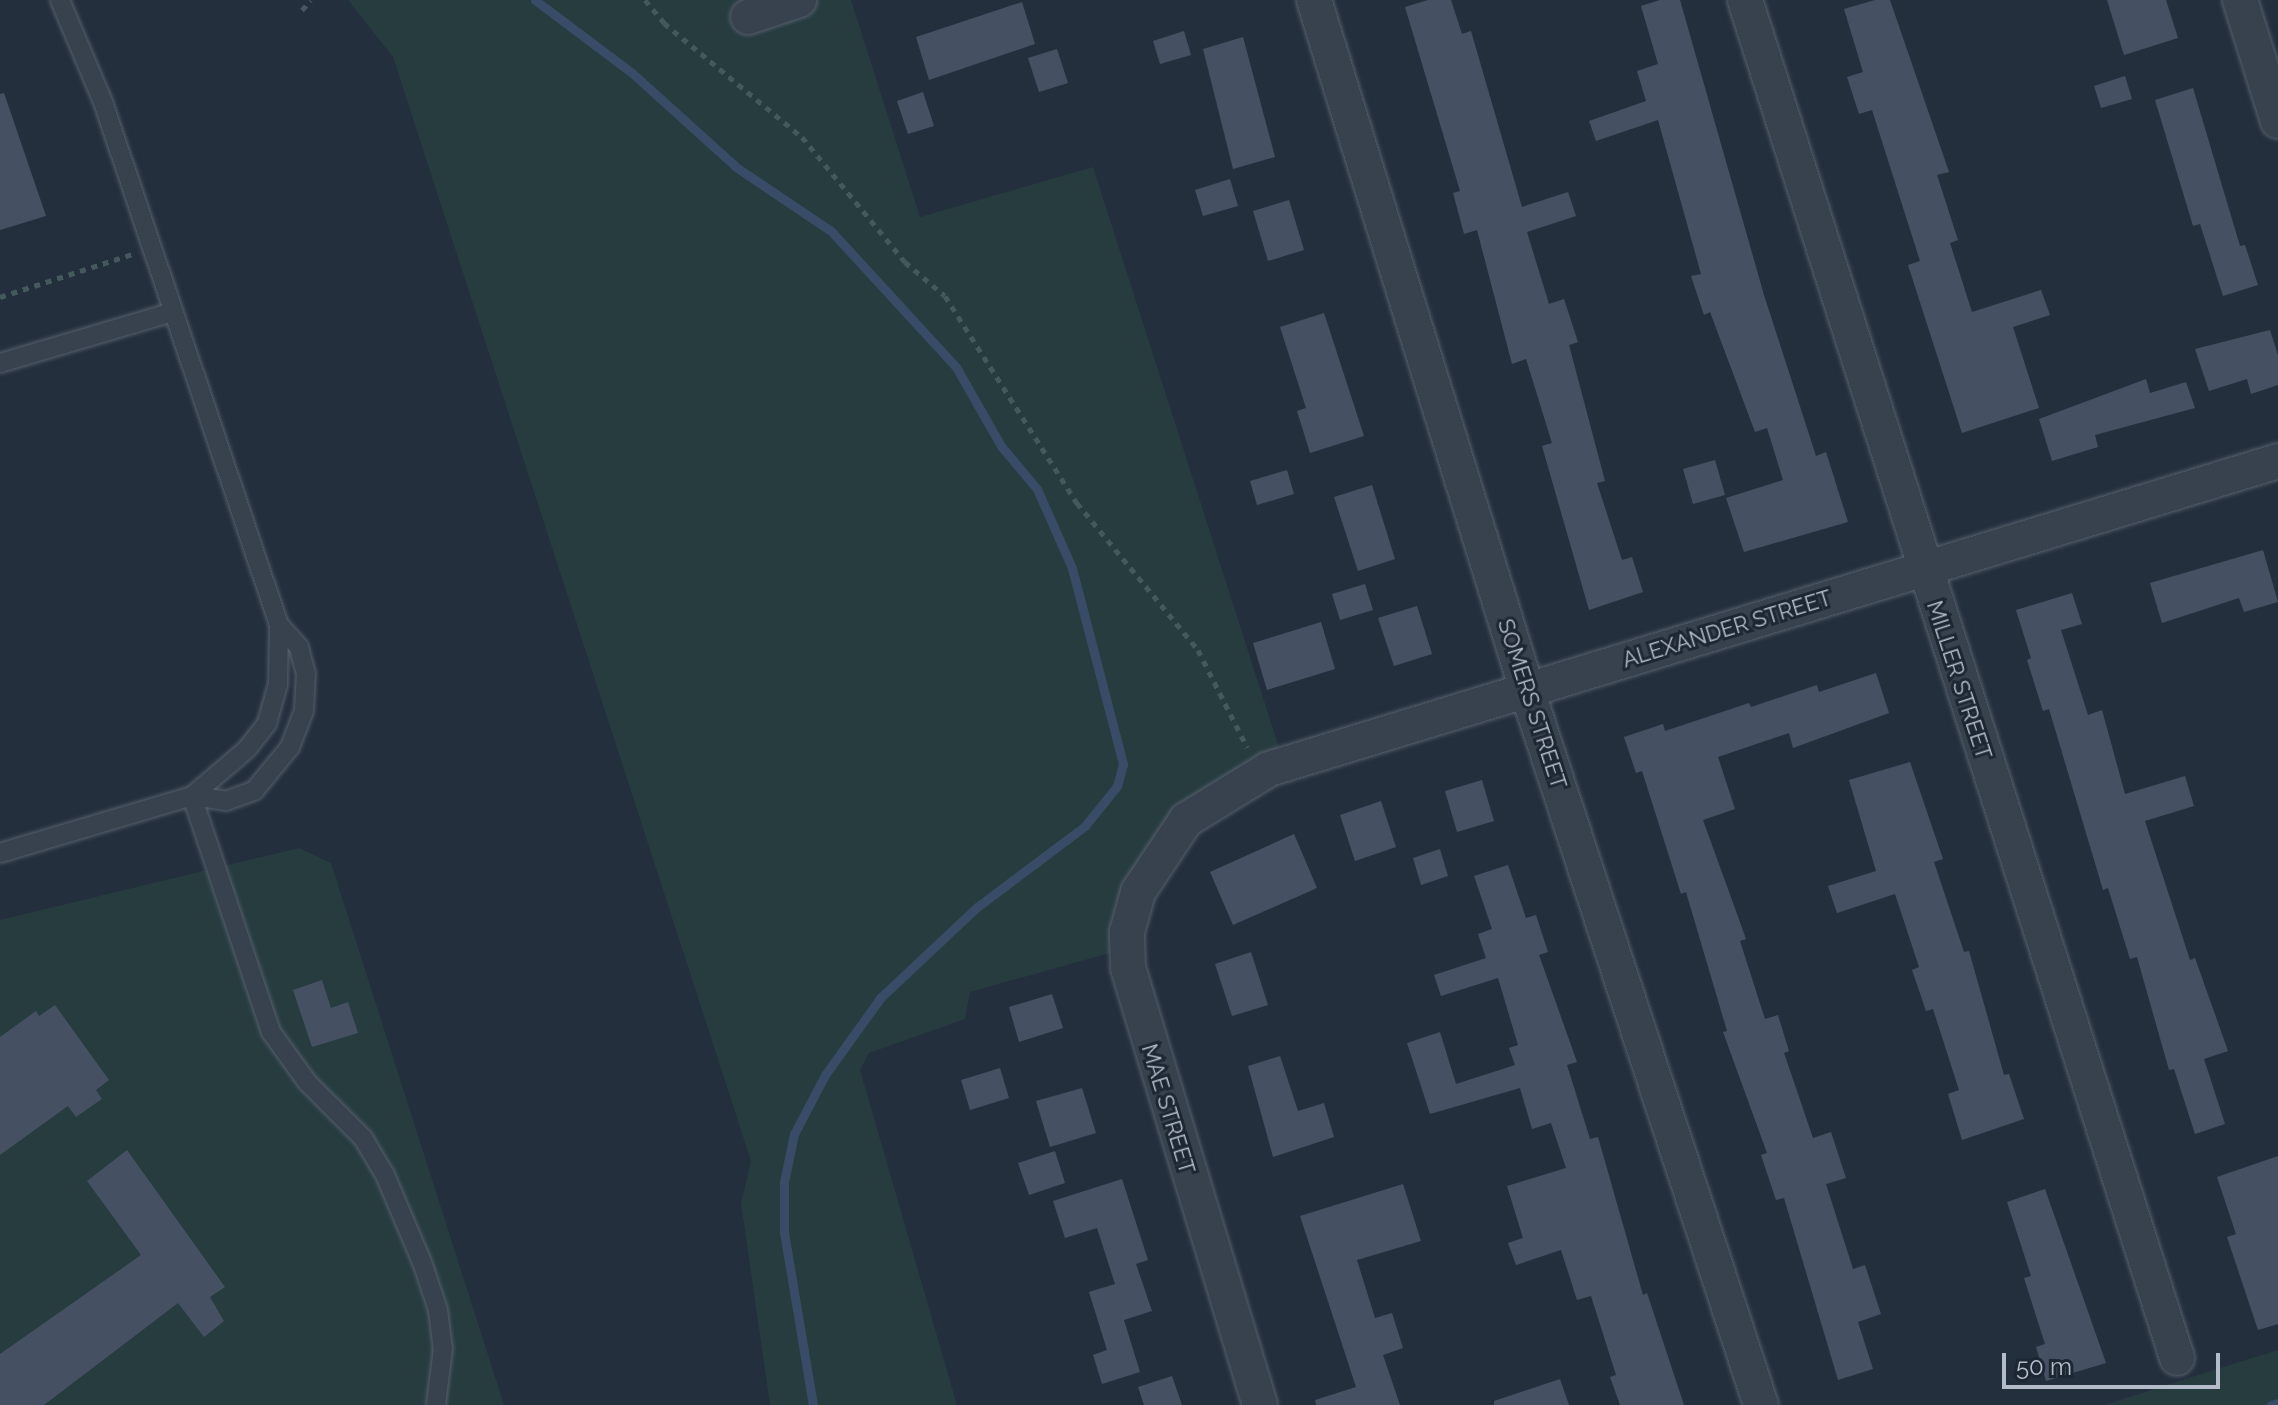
<!DOCTYPE html>
<style>
body{margin:0}
#map{position:relative;width:2278px;height:1405px;overflow:hidden;background:#242f3e;font-family:Raleway,sans-serif}
div>[style]{position:absolute}
.green>*{inset:0;background:#263c3f}
.stream>*{height:9px;margin:-4.5px;padding:0 4.5px;transform-origin:4.5px;border-radius:4.5px;background:#394c67}
.building>*{inset:0;background:#455162}
.path>*{height:5px;margin-top:-2.5px;transform-origin:0;background:repeating-linear-gradient(90deg,#44595c 0 6px,transparent 0 12px)}
.roads{filter:drop-shadow(0 0 2px #565f6c) drop-shadow(0 0 2px #565f6c)}
.service>*{height:18px;margin:-9px;padding:0 9px;transform-origin:9px;border-radius:9px;background:#38414e}
.minor>*{height:34px;margin:-17px;padding:0 17px;transform-origin:17px;border-radius:17px;background:#38414e}
span{translate:-50% -50%;white-space:nowrap;text-align:center;line-height:1.15;-webkit-text-stroke:6px #1d2633;paint-order:stroke}
.street-label{font-size:22px;color:#b4bcc9}
.scale{position:absolute;left:2002px;top:1353px;width:218px;height:36px;box-sizing:border-box;border:4px solid #b4bcc9;border-top:0;padding-left:10px;font-size:24px;line-height:28px;white-space:nowrap;color:#b4bcc9;-webkit-text-stroke:6px #1d2633;paint-order:stroke}
</style>
<div id="map">
<div class="green">
<i style="clip-path:polygon(348px 0,851px 0,920px 217px,1093px 167px,1283px 760px,1182px 818px,1124px 949px,970px 992px,965px 1019px,869px 1053px,860px 1070px,957px 1405px,770px 1405px,741px 1203px,751px 1161px,393px 57px)"></i>
<i style="clip-path:polygon(299px 848px,331px 863px,504px 1405px,0 1405px,0 920px)"></i>
<i style="clip-path:polygon(2278px 1350px,2278px 1405px,2105px 1405px,2182px 1380px)"></i>
</div>
<div class="stream">
<i style="left:535px;top:0;width:120px;rotate:36.9deg"></i>
<i style="left:631px;top:72px;width:142px;rotate:42.1deg"></i>
<i style="left:736px;top:167px;width:115px;rotate:34deg"></i>
<i style="left:831px;top:231px;width:185px;rotate:47.4deg"></i>
<i style="left:956px;top:367px;width:91px;rotate:60.3deg"></i>
<i style="left:1001px;top:446px;width:56px;rotate:50.1deg"></i>
<i style="left:1037px;top:489px;width:86px;rotate:66.1deg"></i>
<i style="left:1072px;top:568px;width:203px;rotate:75.4deg"></i>
<i style="left:1123px;top:764px;width:23px;rotate:105deg"></i>
<i style="left:1117px;top:786px;width:51px;rotate:128.7deg"></i>
<i style="left:1085px;top:826px;width:135px;rotate:143.1deg"></i>
<i style="left:977px;top:907px;width:132px;rotate:136.8deg"></i>
<i style="left:881px;top:997px;width:96px;rotate:125.7deg"></i>
<i style="left:825px;top:1075px;width:67px;rotate:117.7deg"></i>
<i style="left:794px;top:1134px;width:49px;rotate:101.8deg"></i>
<i style="left:784px;top:1182px;width:50px;rotate:90deg"></i>
<i style="left:784px;top:1232px;width:175px;rotate:80.5deg"></i>
<i style="left:2271px;top:1405px;width:7px;rotate:-16deg"></i>
</div>
<div class="building">
<i style="clip-path:polygon(1428px 0,1451px 0,1462px 34px,1471px 31px,1522px 207px,1568px 192px,1576px 216px,1527px 232px,1549px 304px,1564px 299px,1578px 342px,1569px 345px,1605px 481px,1597px 483px,1622px 560px,1632px 557px,1643px 592px,1589px 610px,1542px 446px,1552px 443px,1526px 359px,1512px 364px,1477px 230px,1464px 234px,1453px 193px,1460px 191px,1405px 7px)"></i>
<i style="clip-path:polygon(1660px 0,1680px 0,1764px 295px,1816px 456px,1826px 452px,1848px 522px,1744px 552px,1726px 498px,1783px 480px,1767px 428px,1755px 432px,1710px 312px,1704px 315px,1691px 276px,1701px 274px,1658px 120px,1596px 141px,1589px 121px,1646px 101px,1637px 71px,1658px 64px,1641px 6px)"></i>
<i style="clip-path:polygon(1875px 0,1890px 0,1949px 172px,1937px 175px,1958px 240px,1950px 243px,1972px 312px,2041px 290px,2050px 315px,2013px 327px,2039px 408px,1962px 433px,1908px 265px,1920px 261px,1872px 110px,1859px 114px,1847px 77px,1863px 72px,1844px 9px)"></i>
<i style="clip-path:polygon(2107px 0,2166px 0,2178px 38px,2124px 55px)"></i>
<i style="clip-path:polygon(1022px 2px,1035px 44px,929px 80px,916px 37px)"></i>
<i style="clip-path:polygon(1184px 31px,1191px 55px,1160px 64px,1153px 41px)"></i>
<i style="clip-path:polygon(1243px 37px,1275px 157px,1233px 169px,1203px 49px)"></i>
<i style="clip-path:polygon(1057px 49px,1068px 83px,1039px 92px,1028px 58px)"></i>
<i style="clip-path:polygon(2125px 76px,2132px 99px,2101px 108px,2094px 86px)"></i>
<i style="clip-path:polygon(2193px 88px,2240px 246px,2245px 245px,2258px 285px,2223px 296px,2200px 224px,2193px 226px,2155px 100px)"></i>
<i style="clip-path:polygon(923px 92px,934px 126px,908px 134px,897px 101px)"></i>
<i style="clip-path:polygon(4px 93px,46px 216px,0 230px,0 94px)"></i>
<i style="clip-path:polygon(1230px 179px,1238px 206px,1203px 216px,1195px 190px)"></i>
<i style="clip-path:polygon(1289px 200px,1304px 250px,1268px 261px,1253px 211px)"></i>
<i style="clip-path:polygon(1324px 313px,1364px 436px,1310px 453px,1297px 411px,1306px 408px,1280px 327px)"></i>
<i style="clip-path:polygon(2270px 330px,2278px 355px,2278px 385px,2251px 394px,2247px 379px,2209px 391px,2195px 349px)"></i>
<i style="clip-path:polygon(2146px 379px,2150px 393px,2186px 382px,2195px 408px,2095px 435px,2098px 447px,2052px 461px,2039px 419px)"></i>
<i style="clip-path:polygon(1715px 460px,1725px 495px,1693px 504px,1683px 469px)"></i>
<i style="clip-path:polygon(1287px 470px,1294px 494px,1257px 505px,1250px 481px)"></i>
<i style="clip-path:polygon(1372px 485px,1395px 559px,1358px 571px,1334px 497px)"></i>
<i style="clip-path:polygon(2263px 550px,2278px 602px,2244px 612px,2239px 598px,2162px 623px,2150px 583px)"></i>
<i style="clip-path:polygon(1365px 584px,1373px 610px,1340px 620px,1332px 594px)"></i>
<i style="clip-path:polygon(2072px 593px,2082px 624px,2061px 630px,2088px 715px,2102px 710px,2125px 794px,2185px 776px,2194px 806px,2145px 821px,2190px 960px,2195px 958px,2228px 1051px,2204px 1059px,2225px 1124px,2195px 1134px,2174px 1069px,2169px 1070px,2137px 957px,2130px 959px,2108px 888px,2103px 890px,2049px 709px,2043px 711px,2027px 660px,2031px 658px,2016px 610px)"></i>
<i style="clip-path:polygon(1417px 606px,1432px 654px,1394px 666px,1378px 618px)"></i>
<i style="clip-path:polygon(1321px 622px,1335px 669px,1267px 690px,1253px 643px)"></i>
<i style="clip-path:polygon(1876px 673px,1889px 713px,1793px 748px,1789px 733px,1718px 757px,1735px 809px,1703px 820px,1746px 939px,1740px 941px,1765px 1019px,1778px 1015px,1789px 1051px,1784px 1053px,1813px 1138px,1831px 1132px,1846px 1178px,1826px 1184px,1853px 1269px,1865px 1265px,1881px 1314px,1858px 1322px,1873px 1369px,1838px 1380px,1784px 1198px,1776px 1200px,1761px 1155px,1767px 1153px,1723px 1032px,1727px 1031px,1686px 892px,1681px 894px,1642px 771px,1636px 773px,1624px 737px,1663px 724px,1665px 731px,1749px 703px,1751px 707px,1817px 685px,1819px 692px)"></i>
<i style="clip-path:polygon(1910px 762px,1943px 859px,1934px 862px,1964px 952px,1969px 951px,2004px 1075px,2009px 1074px,2024px 1119px,1962px 1140px,1948px 1094px,1959px 1090px,1933px 1009px,1926px 1011px,1912px 970px,1919px 967px,1895px 894px,1837px 913px,1828px 886px,1876px 871px,1849px 780px)"></i>
<i style="clip-path:polygon(1482px 780px,1494px 821px,1457px 832px,1445px 791px)"></i>
<i style="clip-path:polygon(1381px 801px,1396px 847px,1355px 861px,1340px 815px)"></i>
<i style="clip-path:polygon(1294px 834px,1317px 888px,1233px 925px,1210px 872px)"></i>
<i style="clip-path:polygon(1440px 849px,1448px 876px,1421px 885px,1413px 858px)"></i>
<i style="clip-path:polygon(1508px 865px,1526px 918px,1536px 915px,1548px 952px,1539px 955px,1577px 1062px,1567px 1065px,1590px 1139px,1598px 1137px,1643px 1295px,1647px 1293px,1684px 1405px,1620px 1405px,1610px 1377px,1616px 1375px,1591px 1296px,1577px 1300px,1561px 1250px,1516px 1265px,1508px 1243px,1523px 1238px,1507px 1186px,1566px 1168px,1551px 1123px,1532px 1129px,1520px 1088px,1430px 1114px,1407px 1043px,1440px 1032px,1456px 1084px,1515px 1065px,1509px 1048px,1518px 1045px,1498px 978px,1441px 996px,1434px 975px,1486px 958px,1478px 934px,1492px 929px,1474px 876px)"></i>
<i style="clip-path:polygon(1251px 952px,1268px 1005px,1232px 1016px,1215px 964px)"></i>
<i style="clip-path:polygon(322px 980px,331px 1008px,348px 1002px,358px 1033px,312px 1047px,293px 990px)"></i>
<i style="clip-path:polygon(1052px 994px,1063px 1028px,1019px 1042px,1009px 1007px)"></i>
<i style="clip-path:polygon(55px 1005px,109px 1080px,96px 1090px,102px 1099px,76px 1117px,68px 1106px,0 1155px,0 1037px,36px 1011px,39px 1016px)"></i>
<i style="clip-path:polygon(1280px 1056px,1298px 1111px,1324px 1103px,1334px 1137px,1273px 1157px,1248px 1066px)"></i>
<i style="clip-path:polygon(1000px 1068px,1009px 1098px,970px 1110px,961px 1080px)"></i>
<i style="clip-path:polygon(1082px 1088px,1096px 1133px,1050px 1147px,1036px 1101px)"></i>
<i style="clip-path:polygon(127px 1150px,225px 1287px,210px 1297px,224px 1321px,204px 1337px,178px 1303px,44px 1405px,0 1405px,0 1354px,141px 1255px,87px 1181px)"></i>
<i style="clip-path:polygon(1055px 1151px,1065px 1183px,1029px 1195px,1018px 1163px)"></i>
<i style="clip-path:polygon(2278px 1156px,2278px 1324px,2258px 1330px,2227px 1237px,2236px 1234px,2217px 1177px)"></i>
<i style="clip-path:polygon(1122px 1179px,1148px 1260px,1136px 1264px,1152px 1311px,1124px 1320px,1140px 1372px,1102px 1384px,1093px 1355px,1107px 1350px,1089px 1292px,1115px 1284px,1097px 1228px,1065px 1238px,1053px 1201px)"></i>
<i style="clip-path:polygon(1403px 1184px,1421px 1241px,1357px 1260px,1375px 1318px,1392px 1313px,1403px 1348px,1383px 1355px,1400px 1405px,1316px 1405px,1315px 1400px,1356px 1387px,1300px 1216px)"></i>
<i style="clip-path:polygon(2045px 1189px,2106px 1363px,2046px 1381px,2036px 1347px,2045px 1344px,2024px 1278px,2031px 1276px,2007px 1202px)"></i>
<i style="clip-path:polygon(1172px 1376px,1182px 1405px,1144px 1405px,1138px 1387px)"></i>
<i style="clip-path:polygon(1560px 1379px,1569px 1405px,1494px 1405px,1494px 1401px)"></i>
</div>
<div class="path">
<i style="left:645px;top:0;width:30px;rotate:50deg"></i>
<i style="left:664px;top:23px;width:179px;rotate:39.6deg"></i>
<i style="left:802px;top:137px;width:162px;rotate:50.5deg"></i>
<i style="left:905px;top:262px;width:52px;rotate:40.4deg"></i>
<i style="left:945px;top:296px;width:246px;rotate:57.5deg"></i>
<i style="left:1077px;top:503px;width:190px;rotate:50.5deg"></i>
<i style="left:1198px;top:650px;width:109px;rotate:63.2deg"></i>
<i style="left:302px;top:10px;width:13px;rotate:-48deg"></i>
<i style="left:0;top:297px;width:139px;rotate:-18deg"></i>
</div>
<div class="roads">
<div class="service">
<i style="left:0;top:363px;width:177px;rotate:-16.4deg"></i>
<i style="left:192px;top:796px;width:249px;rotate:71.5deg"></i>
<i style="left:271px;top:1032px;width:62px;rotate:54.2deg"></i>
<i style="left:307px;top:1082px;width:79px;rotate:45deg"></i>
<i style="left:363px;top:1138px;width:43px;rotate:59.3deg"></i>
<i style="left:385px;top:1175px;width:95px;rotate:67deg"></i>
<i style="left:422px;top:1262px;width:51px;rotate:71.6deg"></i>
<i style="left:438px;top:1310px;width:38px;rotate:83deg"></i>
<i style="left:443px;top:1348px;width:57px;rotate:97deg"></i>
<i style="left:192px;top:796px;width:72px;rotate:-40.5deg"></i>
<i style="left:247px;top:749px;width:33px;rotate:-52deg"></i>
<i style="left:267px;top:723px;width:41px;rotate:-74.2deg"></i>
<i style="left:278px;top:684px;width:59px;rotate:-89deg"></i>
<i style="left:0;top:853px;width:200px;rotate:-16.5deg"></i>
<i style="left:192px;top:796px;width:34px;rotate:8deg"></i>
<i style="left:226px;top:801px;width:30px;rotate:-20deg"></i>
<i style="left:254px;top:791px;width:57px;rotate:-50.7deg"></i>
<i style="left:290px;top:747px;width:40px;rotate:-69deg"></i>
<i style="left:304px;top:710px;width:36px;rotate:-87deg"></i>
<i style="left:306px;top:674px;width:28px;rotate:-105deg"></i>
<i style="left:299px;top:647px;width:30px;rotate:-132deg"></i>
<i style="left:279px;top:625px;width:552px;rotate:-108.6deg"></i>
<i style="left:103px;top:102px;width:111px;rotate:-112.9deg"></i>
</div>
<div class="minor">
<i style="left:1314px;top:0;width:722px;rotate:72.84deg"></i>
<i style="left:1527px;top:690px;width:752px;rotate:71.88deg"></i>
<i style="left:1745px;top:0;width:1425px;rotate:72.35deg"></i>
<i style="left:2240px;top:0;width:127px;rotate:72.6deg"></i>
<i style="left:748px;top:17px;width:54px;rotate:-18.4deg"></i>
<i style="left:1260px;top:1405px;width:457px;rotate:-106.8deg"></i>
<i style="left:1128px;top:967px;width:35px;rotate:-92deg"></i>
<i style="left:1127px;top:932px;width:41px;rotate:-74.6deg"></i>
<i style="left:1138px;top:892px;width:87px;rotate:-56.3deg"></i>
<i style="left:1186px;top:820px;width:97px;rotate:-31.6deg"></i>
<i style="left:1269px;top:769px;width:1055px;rotate:-16.97deg"></i>
</div>
</div>
<div class="street-label">
<span style="left:1727px;top:629px;rotate:-17deg">ALEXANDER STREET</span>
<span style="left:1959px;top:680px;rotate:72deg">MILLER STREET</span>
<span style="left:1532px;top:704px;rotate:72deg">SOMERS STREET</span>
<span style="left:1168px;top:1109px;rotate:73deg">MAE STREET</span>
</div>
<div class="scale">50 m</div>
</div>
